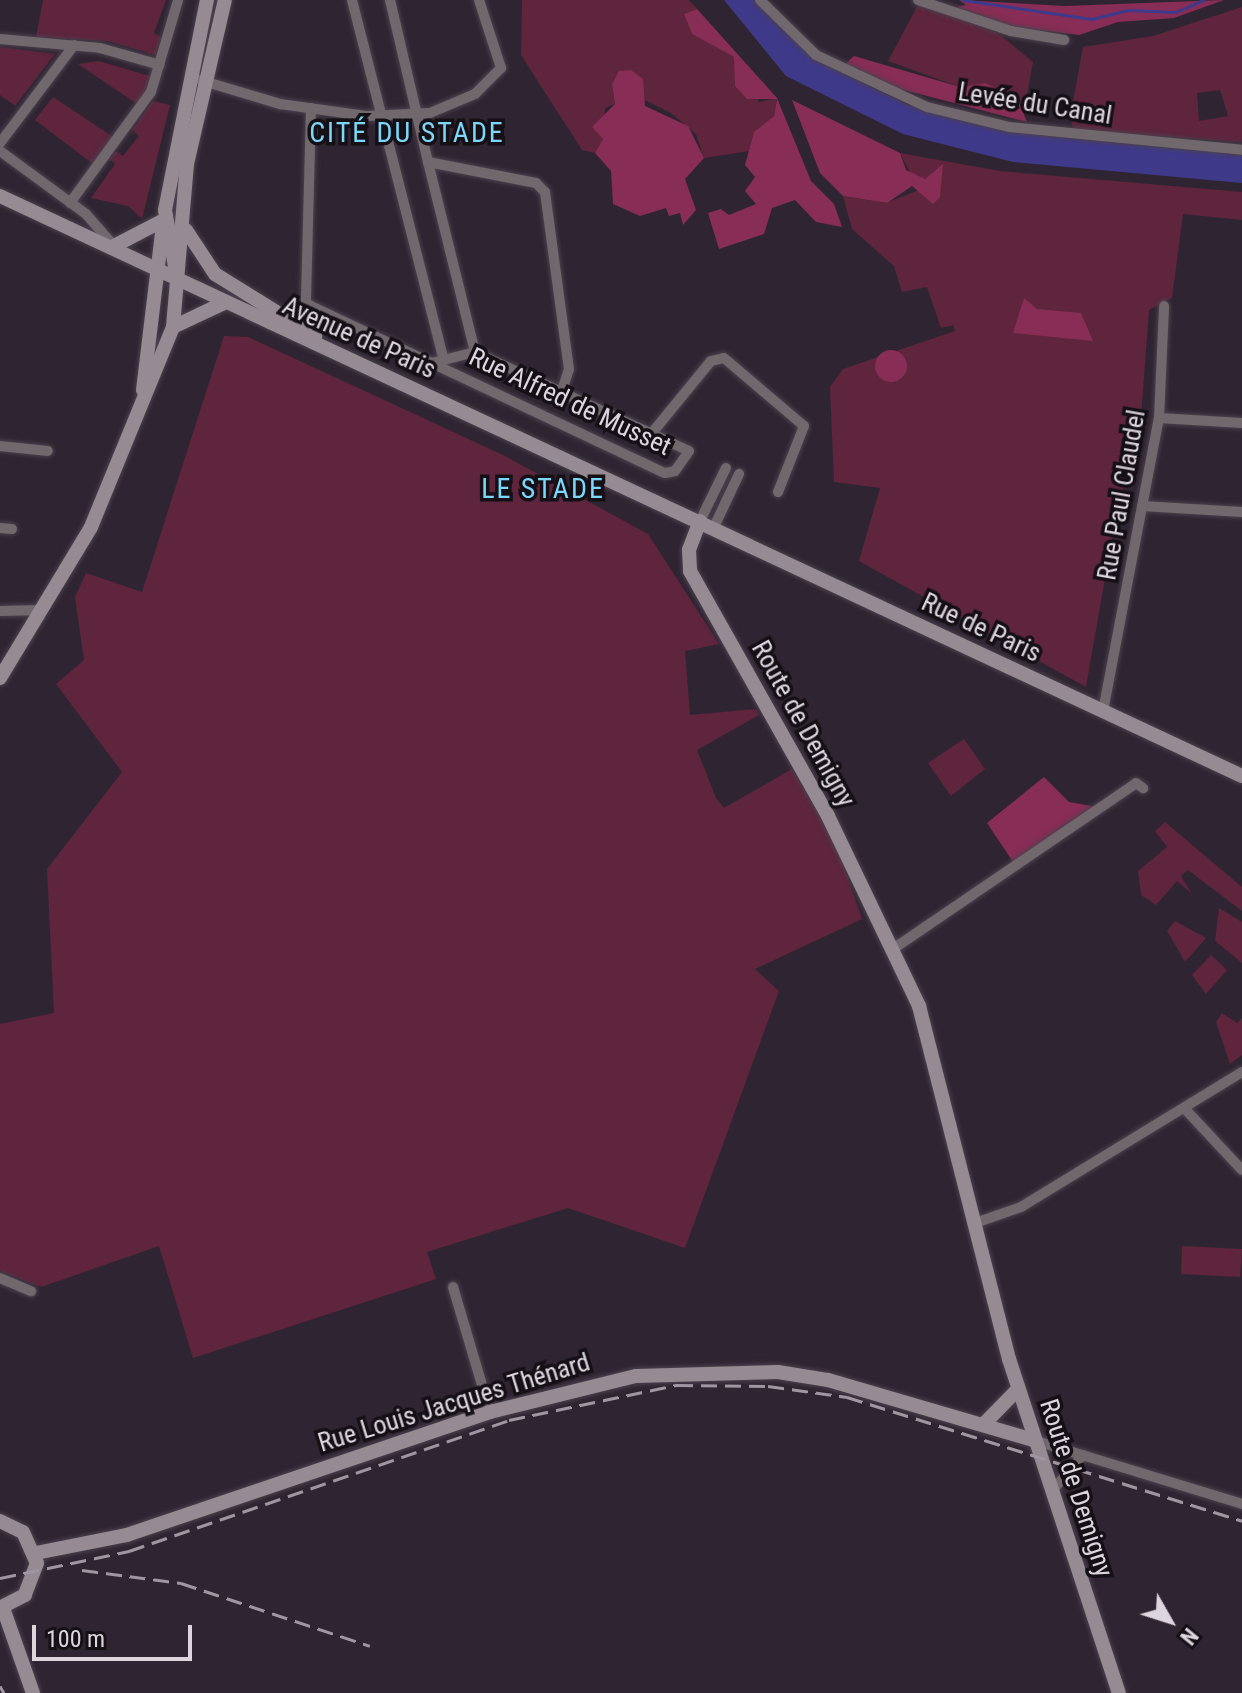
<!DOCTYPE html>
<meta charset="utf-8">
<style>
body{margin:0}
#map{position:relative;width:1242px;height:1693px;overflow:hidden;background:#2f2532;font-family:"Roboto Condensed",sans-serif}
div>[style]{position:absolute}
.green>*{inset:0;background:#5e253d}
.forest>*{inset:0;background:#882d55}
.round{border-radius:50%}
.water>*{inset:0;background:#3f398a}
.stream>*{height:3px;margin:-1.5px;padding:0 1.5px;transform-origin:1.5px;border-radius:1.5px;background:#3f398a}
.roads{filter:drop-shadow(0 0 2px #4b414e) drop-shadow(0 0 2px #4b414e)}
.street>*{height:10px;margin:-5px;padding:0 5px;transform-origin:5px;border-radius:5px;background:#70686d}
.secondary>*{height:14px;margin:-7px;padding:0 7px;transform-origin:7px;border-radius:7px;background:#978b93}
.rail>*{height:3px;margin-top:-1.5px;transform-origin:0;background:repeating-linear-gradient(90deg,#9f96a1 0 16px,transparent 0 24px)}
span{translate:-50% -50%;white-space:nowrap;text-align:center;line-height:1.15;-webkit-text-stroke:7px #151016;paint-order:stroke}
.street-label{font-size:26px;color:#ddd6df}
.neighbourhood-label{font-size:28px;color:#7cd7fa;letter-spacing:2px}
.north{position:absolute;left:1130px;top:1581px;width:80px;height:80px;-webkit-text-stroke:6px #151016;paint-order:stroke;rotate:129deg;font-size:22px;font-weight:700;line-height:32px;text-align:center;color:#ddd6df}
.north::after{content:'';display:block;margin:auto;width:28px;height:36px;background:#ddd6df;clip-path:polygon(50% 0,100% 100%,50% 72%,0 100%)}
.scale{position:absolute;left:32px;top:1625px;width:160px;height:36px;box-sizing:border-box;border:4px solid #ddd6df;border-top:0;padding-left:10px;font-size:24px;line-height:28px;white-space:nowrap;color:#ddd6df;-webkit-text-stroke:6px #151016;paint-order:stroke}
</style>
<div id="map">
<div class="green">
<i style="clip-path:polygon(43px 0,166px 0,154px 33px,161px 37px,156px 55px,107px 41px,36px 37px)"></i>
<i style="clip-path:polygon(522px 0,689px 0,697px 9px,684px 14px,692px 34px,734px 57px,759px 102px,777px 98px,774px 116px,754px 132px,749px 151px,704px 158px,696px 134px,671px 113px,612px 84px,615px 104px,605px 108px,603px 139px,595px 153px,582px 150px,521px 55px)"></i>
<i style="clip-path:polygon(918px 5px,998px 33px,1033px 62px,1025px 106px,985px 83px,960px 87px,888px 61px)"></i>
<i style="clip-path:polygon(evenodd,1242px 7px,1242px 142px,1074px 130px,1070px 118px,1083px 47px,1153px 36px,1242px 7px,1220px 90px,1228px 116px,1199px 121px,1197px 93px,1220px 90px)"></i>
<i style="clip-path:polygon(0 47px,55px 54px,15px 106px,0 95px)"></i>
<i style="clip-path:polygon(99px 61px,153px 77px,137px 104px,78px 64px)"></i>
<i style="clip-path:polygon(53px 97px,113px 137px,93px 164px,35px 120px)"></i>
<i style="clip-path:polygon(153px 101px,170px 105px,142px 219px,128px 206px,91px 198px,115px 164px,109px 159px,116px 151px,123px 156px,139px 136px,132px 130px)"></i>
<i style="clip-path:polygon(900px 153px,1000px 171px,1242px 192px,1242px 220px,1183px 214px,1172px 298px,1149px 310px,1139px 444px,1118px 504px,1086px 687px,859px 561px,880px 488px,834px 482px,830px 387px,843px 369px,955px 331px,953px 325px,941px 328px,927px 287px,902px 292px,894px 266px,852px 229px,843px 196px,886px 203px,919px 190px)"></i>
<i style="clip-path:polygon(224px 336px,248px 337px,503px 455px,648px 534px,719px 644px,685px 651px,690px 715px,756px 709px,759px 715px,697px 750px,716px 798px,724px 808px,792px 769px,837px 846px,862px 919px,755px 969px,779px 991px,685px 1248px,568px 1208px,427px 1252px,436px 1279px,193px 1358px,159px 1246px,41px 1287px,0 1271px,0 1024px,54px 1013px,47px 869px,122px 772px,56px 684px,84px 660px,75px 597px,86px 573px,142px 592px)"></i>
<i style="clip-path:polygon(964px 739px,985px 769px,951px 796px,928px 763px)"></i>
<i style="clip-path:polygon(1165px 822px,1242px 887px,1242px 911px,1188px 870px,1181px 876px,1192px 894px,1177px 881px,1156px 905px,1141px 895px,1138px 871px,1167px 847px,1155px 831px)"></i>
<i style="clip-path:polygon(1219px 908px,1242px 922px,1242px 963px,1215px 941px)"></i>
<i style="clip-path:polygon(1175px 921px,1206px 938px,1185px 962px,1167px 931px)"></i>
<i style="clip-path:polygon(1211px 955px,1227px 970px,1206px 994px,1192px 975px)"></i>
<i style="clip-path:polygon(1222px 1013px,1237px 1023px,1242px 1018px,1242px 1055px,1230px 1064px,1216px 1022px)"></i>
<i style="clip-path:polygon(1182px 1246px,1242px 1249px,1240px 1277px,1181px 1274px)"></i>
</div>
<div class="forest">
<i style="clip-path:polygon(959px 0,1065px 6px,1224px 0,1174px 18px,1118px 22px,1079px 35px,1013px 27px,956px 7px,966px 5px)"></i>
<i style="clip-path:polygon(697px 9px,777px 98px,811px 181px,834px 204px,842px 227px,816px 222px,795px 200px,772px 208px,764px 234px,719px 249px,708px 213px,721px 209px,729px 215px,756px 204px,745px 191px,755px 177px,745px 165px,754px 132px,774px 116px,777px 99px,747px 99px,735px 86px,734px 57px,692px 34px,684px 14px)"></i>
<i style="clip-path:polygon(854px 56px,960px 87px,985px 83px,1017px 97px,1027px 122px,889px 86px,844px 65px)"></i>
<i style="clip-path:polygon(631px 70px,643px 79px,645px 106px,688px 126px,704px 158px,685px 179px,696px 210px,683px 225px,680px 213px,669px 216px,666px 208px,640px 216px,613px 204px,611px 171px,595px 153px,603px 139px,592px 127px,615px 104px,612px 84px,619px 71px)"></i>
<i style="clip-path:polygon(792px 100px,900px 153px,906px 170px,925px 179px,943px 164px,940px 197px,933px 204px,912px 186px,887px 203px,843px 196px,820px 173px)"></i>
<i style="clip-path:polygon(1024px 298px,1037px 309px,1081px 313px,1093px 341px,1013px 333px)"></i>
<i class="round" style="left:875px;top:350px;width:32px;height:32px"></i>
<i style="clip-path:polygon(1044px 777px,1069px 802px,1097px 807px,1015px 865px,987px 823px)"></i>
</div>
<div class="water">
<i style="clip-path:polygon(724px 0,755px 0,813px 59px,908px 105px,1039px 135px,1242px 155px,1242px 183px,1013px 162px,903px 134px,786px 76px)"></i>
</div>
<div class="stream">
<i style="left:963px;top:0;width:130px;rotate:8.4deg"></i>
<i style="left:1092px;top:19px;width:36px;rotate:-14deg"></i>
<i style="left:1127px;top:10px;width:49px;rotate:2.3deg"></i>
<i style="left:1176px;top:12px;width:30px;rotate:-24deg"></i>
</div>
<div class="roads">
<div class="street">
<i style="left:352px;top:0;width:372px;rotate:75.7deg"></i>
<i style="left:390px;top:0;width:166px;rotate:76.8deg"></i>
<i style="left:428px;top:162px;width:110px;rotate:11deg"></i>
<i style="left:536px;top:183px;width:13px;rotate:45deg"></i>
<i style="left:545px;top:192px;width:179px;rotate:82.3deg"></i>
<i style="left:569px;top:369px;width:22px;rotate:108deg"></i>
<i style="left:760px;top:0;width:78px;rotate:44.5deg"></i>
<i style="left:816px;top:55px;width:123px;rotate:25.1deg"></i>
<i style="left:927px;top:107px;width:84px;rotate:13.7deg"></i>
<i style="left:1009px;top:127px;width:234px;rotate:5.6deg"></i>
<i style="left:918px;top:0;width:98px;rotate:18.4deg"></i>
<i style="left:1011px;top:31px;width:54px;rotate:9.6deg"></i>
<i style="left:0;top:39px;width:100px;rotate:5.1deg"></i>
<i style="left:100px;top:48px;width:62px;rotate:15.8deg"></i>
<i style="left:200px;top:80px;width:84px;rotate:16.7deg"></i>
<i style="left:280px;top:104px;width:87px;rotate:7.9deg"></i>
<i style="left:366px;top:116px;width:64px;rotate:-2.7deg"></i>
<i style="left:430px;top:113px;width:49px;rotate:-22.9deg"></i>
<i style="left:475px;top:94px;width:37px;rotate:-45deg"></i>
<i style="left:501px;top:68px;width:71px;rotate:-107.9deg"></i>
<i style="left:311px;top:108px;width:195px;rotate:91.5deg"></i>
<i style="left:306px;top:303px;width:6px;rotate:31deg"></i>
<i style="left:311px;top:306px;width:391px;rotate:25.3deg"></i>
<i style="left:665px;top:473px;width:10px;rotate:-11deg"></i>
<i style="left:675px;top:471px;width:24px;rotate:-55deg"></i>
<i style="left:689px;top:451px;width:236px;rotate:-155.2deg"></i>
<i style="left:475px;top:352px;width:44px;rotate:165.7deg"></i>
<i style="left:0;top:143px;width:123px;rotate:-52.9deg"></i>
<i style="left:0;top:151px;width:107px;rotate:36.2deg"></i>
<i style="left:86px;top:214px;width:43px;rotate:48.8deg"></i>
<i style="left:428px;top:162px;width:196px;rotate:76.1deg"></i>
<i style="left:70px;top:203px;width:137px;rotate:-53.9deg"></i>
<i style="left:151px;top:92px;width:96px;rotate:-73.6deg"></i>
<i style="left:1159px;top:418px;width:83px;rotate:3.4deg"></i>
<i style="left:652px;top:433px;width:93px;rotate:-50.7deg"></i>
<i style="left:711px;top:361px;width:13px;rotate:-13deg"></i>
<i style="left:724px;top:358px;width:105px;rotate:40.4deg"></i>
<i style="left:804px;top:426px;width:71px;rotate:111.5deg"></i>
<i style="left:0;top:446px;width:48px;rotate:5.9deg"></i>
<i style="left:1142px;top:506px;width:100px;rotate:3.4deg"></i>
<i style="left:700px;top:521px;width:59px;rotate:-63.9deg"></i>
<i style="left:0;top:528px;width:12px;rotate:5deg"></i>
<i style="left:713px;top:529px;width:61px;rotate:-64.7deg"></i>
<i style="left:0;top:611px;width:42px;rotate:-1.4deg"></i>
<i style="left:1103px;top:711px;width:298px;rotate:-79.2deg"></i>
<i style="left:1159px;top:418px;width:112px;rotate:-87.4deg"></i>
<i style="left:893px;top:949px;width:294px;rotate:-34.3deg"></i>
<i style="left:1136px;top:783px;width:9px;rotate:36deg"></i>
<i style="left:1186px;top:1110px;width:82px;rotate:47deg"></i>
<i style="left:978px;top:1222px;width:46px;rotate:-19.2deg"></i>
<i style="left:1021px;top:1207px;width:259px;rotate:-31.4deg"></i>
<i style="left:0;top:1278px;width:34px;rotate:23deg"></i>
<i style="left:453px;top:1287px;width:130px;rotate:73.5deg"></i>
<i style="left:1033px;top:1440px;width:219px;rotate:17deg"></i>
<i style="left:1051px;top:1492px;width:49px;rotate:-49.1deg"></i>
</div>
<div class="secondary">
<i style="left:0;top:196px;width:1371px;rotate:25.03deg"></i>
<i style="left:186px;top:230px;width:53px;rotate:56.6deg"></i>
<i style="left:215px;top:274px;width:118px;rotate:31.8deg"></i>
<i style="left:114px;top:246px;width:56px;rotate:-27.5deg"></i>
<i style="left:177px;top:278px;width:69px;rotate:-100deg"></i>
<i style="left:165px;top:210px;width:214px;rotate:-78.7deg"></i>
<i style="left:173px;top:327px;width:56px;rotate:-25.2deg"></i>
<i style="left:143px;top:390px;width:159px;rotate:-83.1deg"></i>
<i style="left:700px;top:521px;width:31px;rotate:111deg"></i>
<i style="left:689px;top:550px;width:21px;rotate:87deg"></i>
<i style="left:690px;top:571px;width:281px;rotate:60.6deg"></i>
<i style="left:828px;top:816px;width:211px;rotate:64.4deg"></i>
<i style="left:919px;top:1006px;width:364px;rotate:75.7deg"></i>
<i style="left:1009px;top:1359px;width:352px;rotate:71.8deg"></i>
<i style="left:0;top:678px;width:176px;rotate:-58.9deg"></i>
<i style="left:91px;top:527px;width:216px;rotate:-67.7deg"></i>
<i style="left:173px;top:327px;width:164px;rotate:-85.1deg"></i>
<i style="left:187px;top:164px;width:168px;rotate:-77deg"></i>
<i style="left:984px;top:1424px;width:49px;rotate:-45.8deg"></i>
<i style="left:0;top:1521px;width:25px;rotate:26deg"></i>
<i style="left:23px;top:1532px;width:34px;rotate:66deg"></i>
<i style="left:37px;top:1563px;width:34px;rotate:111deg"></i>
<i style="left:25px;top:1595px;width:28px;rotate:153deg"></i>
<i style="left:36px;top:1553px;width:93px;rotate:-11.2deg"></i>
<i style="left:127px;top:1535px;width:383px;rotate:-18.7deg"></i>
<i style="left:490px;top:1412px;width:150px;rotate:-13.9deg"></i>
<i style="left:636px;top:1376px;width:142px;rotate:-1.6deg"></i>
<i style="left:778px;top:1372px;width:51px;rotate:9.1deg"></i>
<i style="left:828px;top:1380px;width:214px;rotate:16.3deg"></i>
<i style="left:3px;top:1608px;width:90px;rotate:70.6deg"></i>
</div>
</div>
<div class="rail">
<i style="left:82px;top:1570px;width:100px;rotate:7.5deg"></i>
<i style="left:181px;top:1583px;width:199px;rotate:18.4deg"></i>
<i style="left:0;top:1578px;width:132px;rotate:-11.8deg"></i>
<i style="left:129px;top:1551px;width:402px;rotate:-19deg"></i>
<i style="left:509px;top:1420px;width:172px;rotate:-11.8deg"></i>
<i style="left:677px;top:1385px;width:91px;rotate:0.6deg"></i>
<i style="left:768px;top:1386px;width:80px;rotate:7.9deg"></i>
<i style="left:847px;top:1397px;width:414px;rotate:17.4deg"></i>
<i style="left:0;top:1686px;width:8px;rotate:60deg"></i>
</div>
<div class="street-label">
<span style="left:1035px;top:104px;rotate:9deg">Levée du Canal</span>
<span style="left:359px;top:338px;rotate:24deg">Avenue de Paris</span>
<span style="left:570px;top:402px;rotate:25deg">Rue Alfred de Musset</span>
<span style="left:1122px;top:495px;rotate:-80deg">Rue Paul Claudel</span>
<span style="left:981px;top:628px;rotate:25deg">Rue de Paris</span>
<span style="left:803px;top:724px;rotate:61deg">Route de Demigny</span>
<span style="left:454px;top:1403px;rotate:-17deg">Rue Louis Jacques Thénard</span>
<span style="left:1076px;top:1488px;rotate:72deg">Route de Demigny</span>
</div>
<div class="neighbourhood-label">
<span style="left:407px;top:133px">CITÉ DU STADE</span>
<span style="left:543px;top:489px">LE STADE</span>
</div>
<div class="north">N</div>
<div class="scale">100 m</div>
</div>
